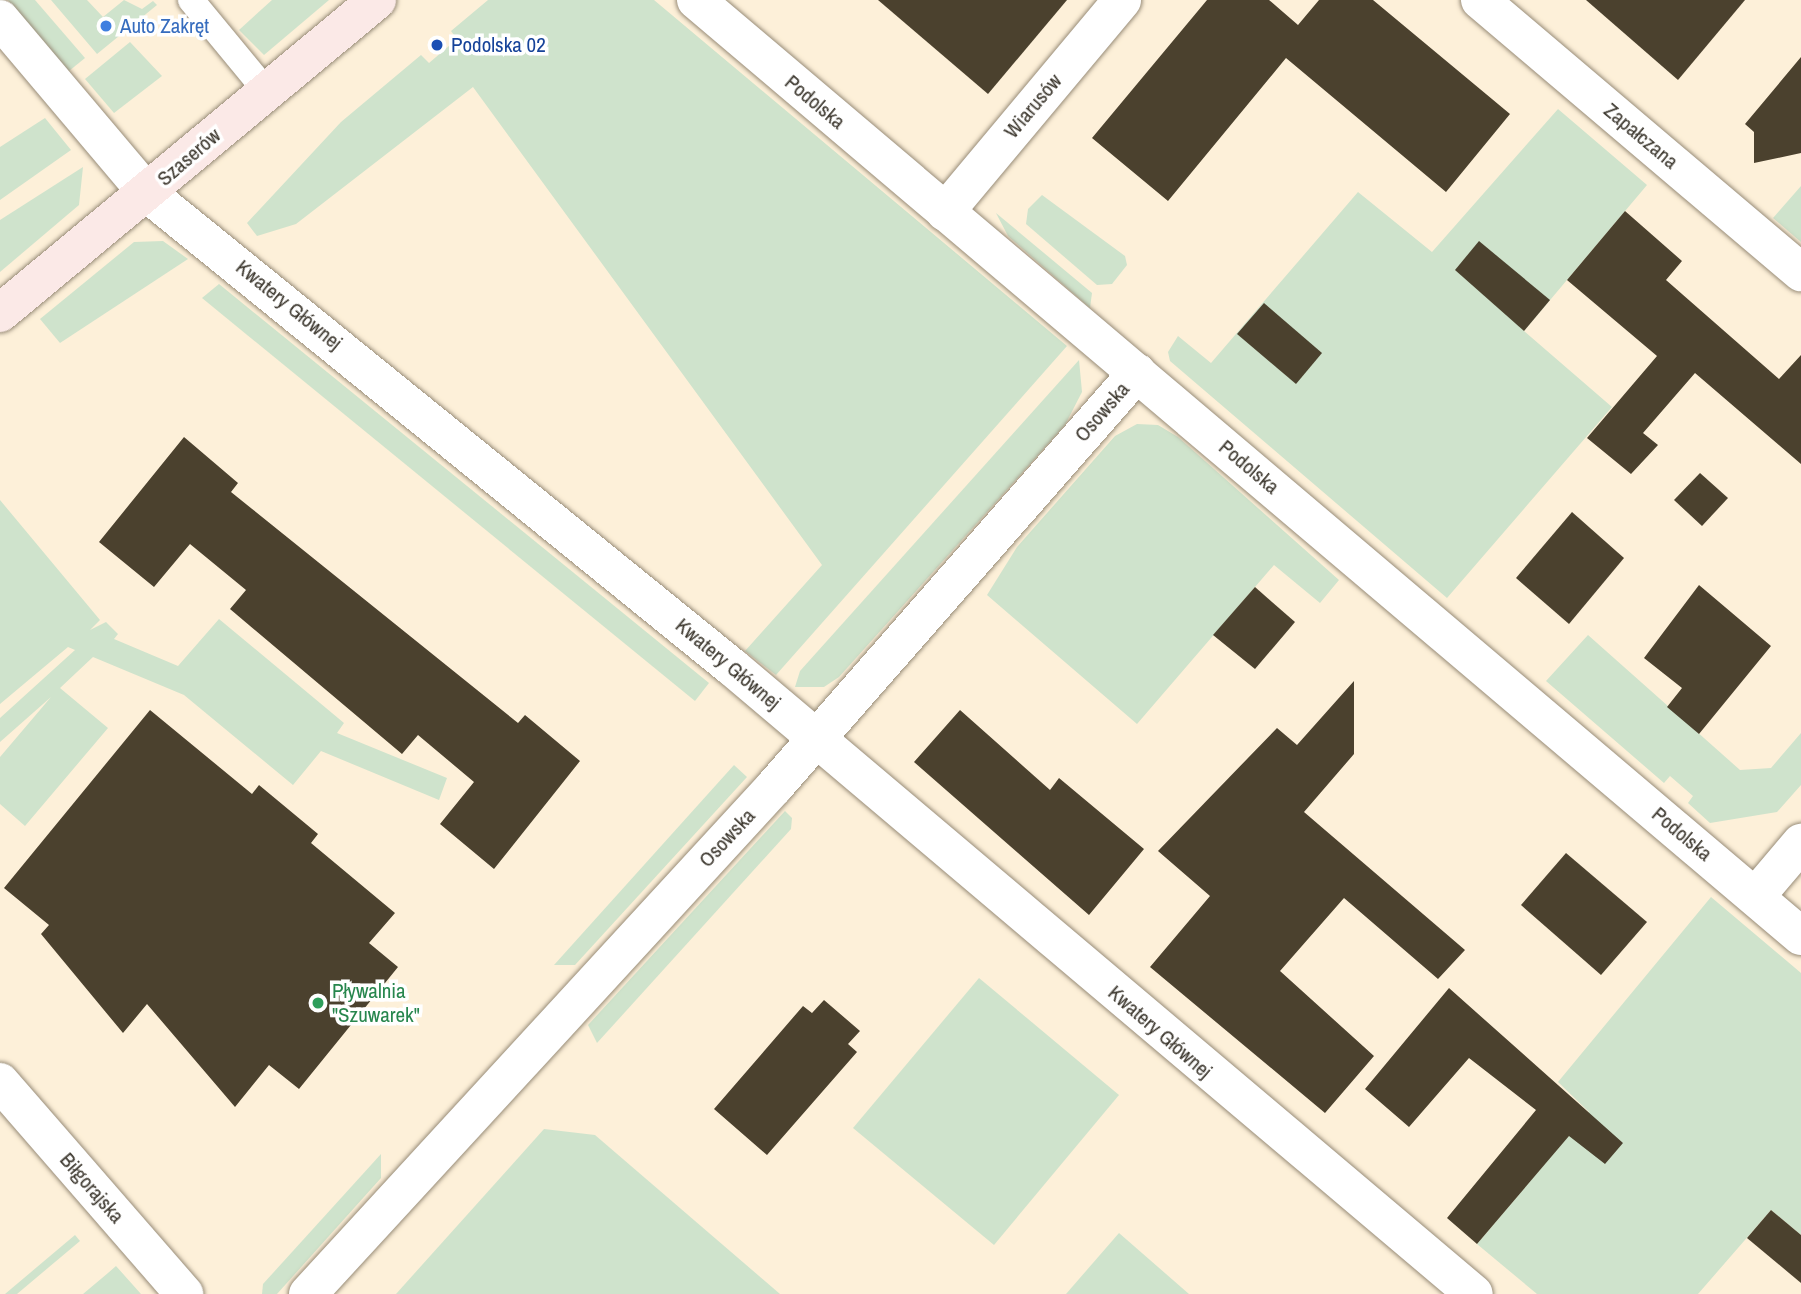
<!DOCTYPE html>
<meta charset="utf-8">
<style>
body{margin:0}
#map{position:relative;width:1801px;height:1294px;overflow:hidden;background:#fdf0d9;font-family:"Archivo Narrow",sans-serif}
div>[style]{position:absolute}
.green>*{inset:0;background:#cfe3cc}
.building>*{inset:0;background:#4b412e}
.roads{filter:drop-shadow(0 0 2px #988c78) drop-shadow(0 0 2px #988c78)}
.lane>*{height:26px;margin:-13px;padding:0 13px;transform-origin:13px;border-radius:13px;background:#fff}
.street>*{height:38px;margin:-19px;padding:0 19px;transform-origin:19px;border-radius:19px;background:#fff}
.secondary>*{height:38px;margin:-19px;padding:0 19px;transform-origin:19px;border-radius:19px;background:#fbe9e7}
.dots>*{width:19px;height:19px;translate:-50% -50%;box-sizing:border-box;border:4px solid #fff;border-radius:50%}
span{translate:-50% -50%;white-space:nowrap;text-align:center;line-height:1.15;-webkit-text-stroke:7px #fff;paint-order:stroke}
.shop-label{font-size:21px;color:#366cbe}
.left{translate:0 -50%;text-align:left}
.transit-label{font-size:21px;color:#164399}
.street-label{font-size:21px;color:#3d382f}
.leisure-label{font-size:21px;color:#27864d}
</style>
<div id="map">
<div class="green">
<i style="clip-path:polygon(8px 0,35px 0,85px 58px,69px 71px)"></i>
<i style="clip-path:polygon(51px 0,87px 0,103px 17px,124px 0,142px 9px,153px 1px,157px 5px,97px 54px)"></i>
<i style="clip-path:polygon(272px 0,329px 0,264px 55px,239px 30px)"></i>
<i style="clip-path:polygon(488px 0,654px 0,1067px 346px,776px 675px,745px 651px,822px 565px,473px 87px,296px 224px,257px 236px,247px 223px,341px 122px,421px 55px,429px 63px,457px 39px,451px 31px)"></i>
<i style="clip-path:polygon(130px 42px,162px 76px,114px 113px,85px 79px)"></i>
<i style="clip-path:polygon(1558px 109px,1647px 185px,1524px 331px,1612px 407px,1447px 598px,1170px 361px,1168px 352px,1178px 336px,1211px 363px,1358px 192px,1432px 252px)"></i>
<i style="clip-path:polygon(45px 118px,71px 150px,0 200px,0 147px)"></i>
<i style="clip-path:polygon(83px 167px,79px 205px,0 272px,0 220px)"></i>
<i style="clip-path:polygon(1801px 186px,1801px 242px,1773px 218px)"></i>
<i style="clip-path:polygon(1042px 195px,1125px 256px,1127px 265px,1112px 284px,1097px 285px,1026px 224px,1028px 209px)"></i>
<i style="clip-path:polygon(996px 213px,1092px 293px,1090px 308px,1008px 236px)"></i>
<i style="clip-path:polygon(163px 241px,188px 259px,60px 343px,40px 319px,134px 242px)"></i>
<i style="clip-path:polygon(219px 284px,709px 683px,695px 701px,202px 298px)"></i>
<i style="clip-path:polygon(1079px 360px,1082px 392px,1065px 425px,839px 677px,824px 687px,795px 687px,800px 671px)"></i>
<i style="clip-path:polygon(1137px 424px,1158px 425px,1178px 437px,1339px 580px,1320px 603px,1274px 565px,1137px 724px,987px 595px,1017px 547px,1115px 436px)"></i>
<i style="clip-path:polygon(0 500px,100px 620px,90px 630px,106px 622px,118px 634px,114px 639px,178px 666px,219px 619px,344px 723px,337px 733px,447px 778px,439px 800px,321px 751px,293px 785px,184px 695px,93px 657px,60px 688px,108px 728px,25px 826px,0 804px,0 757px,51px 697px,0 742px,0 718px,75px 650px,68px 647px,0 704px)"></i>
<i style="clip-path:polygon(1588px 635px,1740px 770px,1771px 768px,1801px 733px,1801px 785px,1777px 812px,1710px 823px,1688px 803px,1693px 796px,1670px 776px,1664px 783px,1546px 681px)"></i>
<i style="clip-path:polygon(734px 765px,747px 777px,575px 965px,554px 965px)"></i>
<i style="clip-path:polygon(785px 811px,792px 818px,791px 829px,597px 1043px,588px 1025px)"></i>
<i style="clip-path:polygon(1711px 897px,1801px 973px,1801px 1235px,1771px 1210px,1698px 1294px,1537px 1294px,1477px 1244px,1589px 1112px,1558px 1082px)"></i>
<i style="clip-path:polygon(979px 978px,1119px 1095px,994px 1245px,853px 1128px)"></i>
<i style="clip-path:polygon(544px 1129px,595px 1135px,780px 1294px,396px 1294px)"></i>
<i style="clip-path:polygon(381px 1154px,381px 1178px,277px 1294px,262px 1294px,263px 1284px)"></i>
<i style="clip-path:polygon(1119px 1233px,1189px 1294px,1066px 1294px)"></i>
<i style="clip-path:polygon(75px 1235px,80px 1241px,17px 1294px,5px 1294px)"></i>
<i style="clip-path:polygon(116px 1266px,141px 1294px,83px 1294px,108px 1273px)"></i>
</div>
<div class="building">
<i style="clip-path:polygon(878px 0,1067px 0,988px 94px)"></i>
<i style="clip-path:polygon(1207px 0,1269px 0,1298px 25px,1319px 0,1373px 0,1510px 114px,1446px 192px,1286px 58px,1168px 201px,1092px 138px)"></i>
<i style="clip-path:polygon(1586px 0,1745px 0,1678px 80px)"></i>
<i style="clip-path:polygon(1801px 57px,1801px 153px,1754px 163px,1754px 132px,1745px 124px)"></i>
<i style="clip-path:polygon(1625px 211px,1682px 261px,1666px 280px,1779px 379px,1801px 355px,1801px 464px,1695px 373px,1643px 433px,1658px 445px,1631px 474px,1587px 438px,1657px 356px,1567px 280px)"></i>
<i style="clip-path:polygon(1479px 241px,1550px 300px,1524px 331px,1455px 270px)"></i>
<i style="clip-path:polygon(1264px 303px,1322px 353px,1296px 384px,1237px 334px)"></i>
<i style="clip-path:polygon(184px 437px,238px 483px,231px 492px,518px 723px,525px 715px,580px 761px,494px 869px,440px 824px,474px 782px,418px 735px,402px 754px,230px 609px,246px 590px,190px 544px,154px 587px,99px 542px)"></i>
<i style="clip-path:polygon(1700px 473px,1728px 498px,1702px 526px,1674px 500px)"></i>
<i style="clip-path:polygon(1572px 512px,1624px 558px,1569px 624px,1516px 578px)"></i>
<i style="clip-path:polygon(1699px 585px,1771px 646px,1699px 734px,1667px 707px,1682px 688px,1644px 658px)"></i>
<i style="clip-path:polygon(1255px 587px,1295px 622px,1255px 669px,1213px 635px)"></i>
<i style="clip-path:polygon(1354px 681px,1354px 754px,1304px 812px,1465px 950px,1438px 979px,1344px 898px,1280px 971px,1374px 1056px,1325px 1113px,1150px 967px,1210px 896px,1158px 851px,1277px 728px,1297px 745px)"></i>
<i style="clip-path:polygon(150px 710px,252px 794px,259px 785px,318px 834px,311px 843px,395px 913px,369px 943px,398px 967px,299px 1089px,269px 1065px,235px 1107px,147px 1004px,123px 1033px,41px 934px,49px 925px,4px 888px)"></i>
<i style="clip-path:polygon(960px 710px,1050px 790px,1059px 778px,1144px 849px,1089px 915px,914px 762px)"></i>
<i style="clip-path:polygon(1566px 853px,1647px 922px,1601px 975px,1521px 905px)"></i>
<i style="clip-path:polygon(1449px 988px,1623px 1143px,1605px 1164px,1569px 1136px,1477px 1244px,1447px 1218px,1536px 1110px,1469px 1058px,1409px 1127px,1365px 1089px)"></i>
<i style="clip-path:polygon(824px 1000px,860px 1031px,848px 1044px,857px 1052px,767px 1155px,714px 1109px,803px 1006px,812px 1013px)"></i>
<i style="clip-path:polygon(1771px 1210px,1801px 1235px,1801px 1283px,1747px 1238px)"></i>
</div>
<div class="roads">
<div class="lane">
<i style="left:191px;top:0;width:118px;rotate:50.5deg"></i>
</div>
<div class="street">
<i style="left:696px;top:0;width:1448px;rotate:40.27deg"></i>
<i style="left:1480px;top:0;width:421px;rotate:40.3deg"></i>
<i style="left:0;top:19px;width:228px;rotate:49.8deg"></i>
<i style="left:147px;top:193px;width:753px;rotate:39.02deg"></i>
<i style="left:732px;top:667px;width:971px;rotate:40.2deg"></i>
<i style="left:945px;top:212px;width:276px;rotate:-50.1deg"></i>
<i style="left:1756px;top:896px;width:70px;rotate:-49.7deg"></i>
<i style="left:0;top:1082px;width:281px;rotate:49deg"></i>
<i style="left:308px;top:1294px;width:689px;rotate:-47.41deg"></i>
<i style="left:774px;top:787px;width:551px;rotate:-48.76deg"></i>
</div>
<div class="secondary">
<i style="left:0;top:313px;width:490px;rotate:-39.7deg"></i>
</div>
</div>
<div class="dots">
<i style="left:106px;top:26px;background:#3f7fe0"></i>
<i style="left:437px;top:45px;background:#1a4fb4"></i>
<i style="left:318px;top:1003px;background:#2e9e5b"></i>
</div>
<div class="shop-label">
<span class="left" style="left:120px;top:26px">Auto Zakręt</span>
</div>
<div class="transit-label">
<span class="left" style="left:451px;top:45px">Podolska 02</span>
</div>
<div class="street-label">
<span style="left:815px;top:102px;rotate:40deg">Podolska</span>
<span style="left:1033px;top:106px;rotate:-50deg">Wiarusów</span>
<span style="left:1641px;top:136px;rotate:40deg">Zapałczana</span>
<span style="left:189px;top:157px;rotate:-41deg">Szaserów</span>
<span style="left:289px;top:305px;rotate:39deg">Kwatery Głównej</span>
<span style="left:1102px;top:412px;rotate:-49deg">Osowska</span>
<span style="left:1249px;top:467px;rotate:40deg">Podolska</span>
<span style="left:728px;top:664px;rotate:40deg">Kwatery Głównej</span>
<span style="left:1682px;top:834px;rotate:40deg">Podolska</span>
<span style="left:727px;top:838px;rotate:-47deg">Osowska</span>
<span style="left:1160px;top:1032px;rotate:41deg">Kwatery Głównej</span>
<span style="left:92px;top:1188px;rotate:49deg">Biłgorajska</span>
</div>
<div class="leisure-label">
<span class="left" style="left:332px;top:1003px">Pływalnia<br>"Szuwarek"</span>
</div>
</div>
